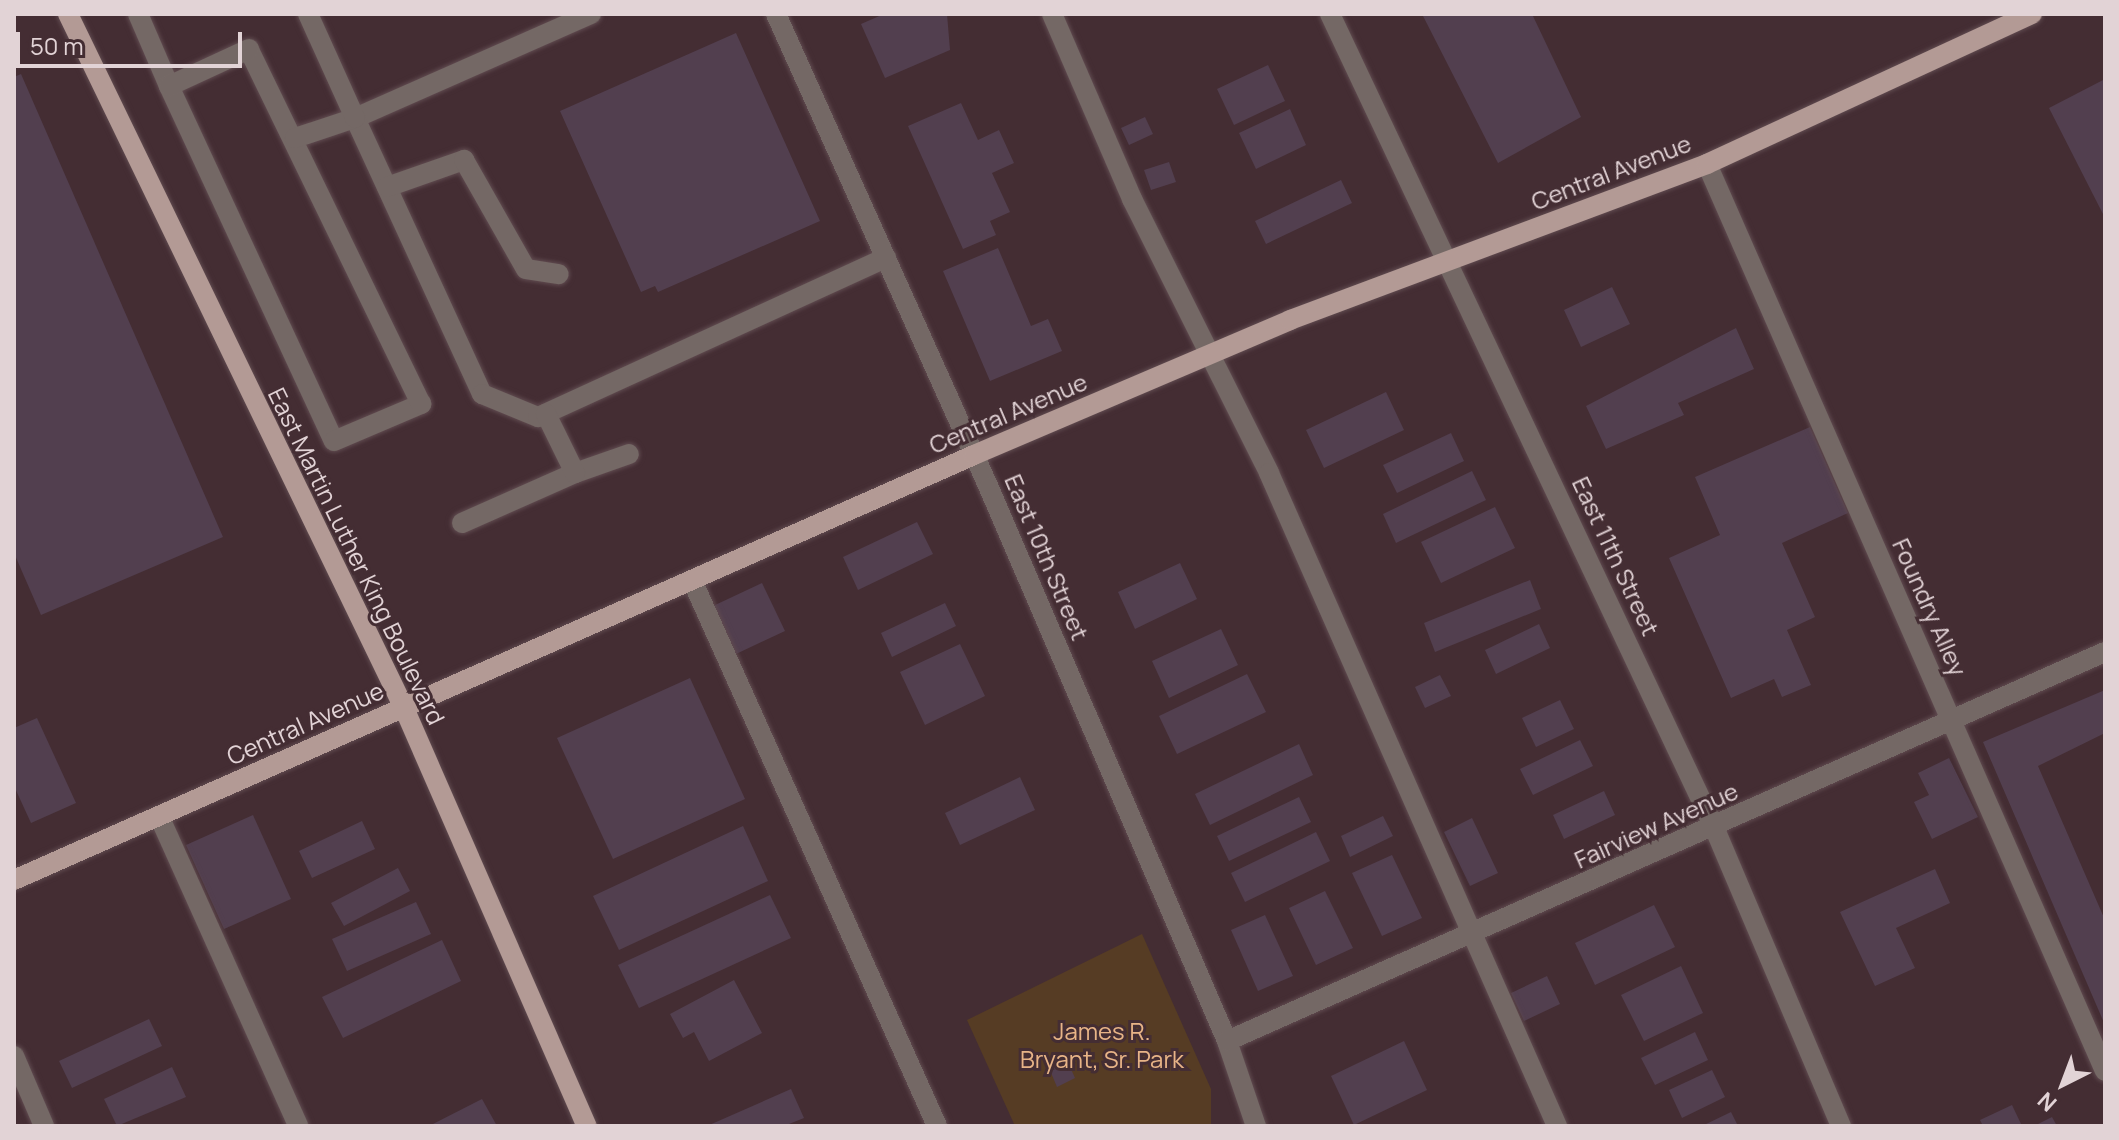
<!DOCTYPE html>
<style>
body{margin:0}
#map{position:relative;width:2119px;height:1140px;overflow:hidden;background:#442d33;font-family:Manrope,sans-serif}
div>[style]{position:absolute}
.green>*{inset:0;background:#563c24}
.building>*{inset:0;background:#523f4f}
.roads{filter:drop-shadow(0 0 2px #604b50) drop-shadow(0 0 2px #604b50)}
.minor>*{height:20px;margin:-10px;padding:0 10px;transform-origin:10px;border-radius:10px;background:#746865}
.major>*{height:20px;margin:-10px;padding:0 10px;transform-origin:10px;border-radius:10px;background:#b39a95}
span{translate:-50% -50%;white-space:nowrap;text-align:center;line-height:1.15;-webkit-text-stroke:6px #442d33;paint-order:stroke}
.street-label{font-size:24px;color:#e2d3d6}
.park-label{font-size:24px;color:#e8b487}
.frame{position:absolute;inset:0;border:16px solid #e2d3d6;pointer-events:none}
.north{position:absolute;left:2023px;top:1044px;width:80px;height:80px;-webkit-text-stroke:6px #442d33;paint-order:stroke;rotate:222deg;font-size:22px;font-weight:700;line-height:32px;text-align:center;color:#e2d3d6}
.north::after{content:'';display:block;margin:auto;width:28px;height:36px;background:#e2d3d6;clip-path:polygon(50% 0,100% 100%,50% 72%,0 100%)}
.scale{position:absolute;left:16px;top:32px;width:226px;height:36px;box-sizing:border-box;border:4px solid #e2d3d6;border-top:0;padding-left:10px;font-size:24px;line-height:28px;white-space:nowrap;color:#e2d3d6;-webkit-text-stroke:6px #442d33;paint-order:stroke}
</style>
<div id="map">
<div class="green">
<i style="clip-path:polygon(1142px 934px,1211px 1089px,1211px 1126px,1015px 1126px,967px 1020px)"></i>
</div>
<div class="building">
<i style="clip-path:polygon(884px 14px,947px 14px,950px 50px,885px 78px,861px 24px)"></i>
<i style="clip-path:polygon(1422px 14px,1532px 14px,1581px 117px,1498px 163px)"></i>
<i style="clip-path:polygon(736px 33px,820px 221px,658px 292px,655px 286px,641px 292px,560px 111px)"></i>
<i style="clip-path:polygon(1268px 65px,1285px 101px,1234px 125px,1217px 89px)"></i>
<i style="clip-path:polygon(21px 74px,223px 537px,41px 615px,14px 553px,14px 77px)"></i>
<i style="clip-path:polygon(2105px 79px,2105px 218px,2049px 108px)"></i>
<i style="clip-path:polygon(961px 103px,978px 140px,999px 130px,1014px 163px,992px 173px,1010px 212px,990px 221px,996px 235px,963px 249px,908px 126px)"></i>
<i style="clip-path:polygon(1290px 109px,1306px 145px,1256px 169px,1239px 133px)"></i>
<i style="clip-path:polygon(1145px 117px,1153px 134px,1129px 145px,1121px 128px)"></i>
<i style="clip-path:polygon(1169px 162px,1176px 182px,1151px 190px,1144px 170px)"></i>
<i style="clip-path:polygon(1341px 180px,1352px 203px,1266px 244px,1255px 221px)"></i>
<i style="clip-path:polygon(998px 248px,1031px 326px,1048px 319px,1062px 351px,990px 381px,943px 271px)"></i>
<i style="clip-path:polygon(1612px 287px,1630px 324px,1581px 347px,1564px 310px)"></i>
<i style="clip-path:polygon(1736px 328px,1754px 369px,1678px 403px,1684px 415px,1606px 449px,1586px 406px)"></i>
<i style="clip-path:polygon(1386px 392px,1404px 430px,1324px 468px,1306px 430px)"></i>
<i style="clip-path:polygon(1810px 427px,1848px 513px,1782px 543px,1815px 617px,1787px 630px,1811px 685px,1782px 697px,1774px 679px,1731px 698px,1669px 558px,1720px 535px,1695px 477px)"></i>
<i style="clip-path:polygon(1451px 433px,1464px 461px,1397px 493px,1383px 465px)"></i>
<i style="clip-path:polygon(1472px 471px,1486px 500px,1396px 543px,1383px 514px)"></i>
<i style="clip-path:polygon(1495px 507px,1515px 548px,1441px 583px,1421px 542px)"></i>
<i style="clip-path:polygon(917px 522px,933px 554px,858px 590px,843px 557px)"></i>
<i style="clip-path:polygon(1180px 563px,1197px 599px,1135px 629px,1118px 592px)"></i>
<i style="clip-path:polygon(1530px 580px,1541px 609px,1435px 652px,1424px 623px)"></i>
<i style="clip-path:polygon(762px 583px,785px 631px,736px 654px,713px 606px)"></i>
<i style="clip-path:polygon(945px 603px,956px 626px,892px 657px,881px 633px)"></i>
<i style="clip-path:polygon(1539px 624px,1550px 648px,1496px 674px,1485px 650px)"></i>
<i style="clip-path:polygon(1221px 629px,1238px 665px,1169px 698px,1152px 661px)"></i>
<i style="clip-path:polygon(960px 644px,985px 696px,925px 725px,900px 672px)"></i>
<i style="clip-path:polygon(1247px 674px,1266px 712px,1177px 754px,1159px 716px)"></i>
<i style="clip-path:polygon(1440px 675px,1451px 696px,1425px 708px,1415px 687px)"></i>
<i style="clip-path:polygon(690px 678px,745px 799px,613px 859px,557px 738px)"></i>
<i style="clip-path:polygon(2105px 690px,2105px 733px,2038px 766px,2105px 920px,2105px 1025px,1983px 742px)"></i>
<i style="clip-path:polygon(1560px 700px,1574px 729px,1536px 747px,1522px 718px)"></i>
<i style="clip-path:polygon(37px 718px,76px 803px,31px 823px,14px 786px,14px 728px)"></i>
<i style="clip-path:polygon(1580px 740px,1593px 766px,1533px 795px,1520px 769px)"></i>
<i style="clip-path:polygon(1299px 744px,1313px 775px,1210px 825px,1195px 794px)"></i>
<i style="clip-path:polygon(1949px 758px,1978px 817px,1932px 839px,1914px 802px,1929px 795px,1918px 773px)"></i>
<i style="clip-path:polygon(1020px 777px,1035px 810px,960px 845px,945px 813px)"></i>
<i style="clip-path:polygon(1604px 791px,1615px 815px,1564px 839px,1553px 815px)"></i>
<i style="clip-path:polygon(1299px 797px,1311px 822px,1229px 861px,1217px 836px)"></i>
<i style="clip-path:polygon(253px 815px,291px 899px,224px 929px,186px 845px)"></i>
<i style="clip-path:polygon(1383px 816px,1393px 836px,1350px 857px,1341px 836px)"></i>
<i style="clip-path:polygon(1472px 818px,1498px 873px,1470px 886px,1444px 832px)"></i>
<i style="clip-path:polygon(362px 821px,375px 849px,312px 878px,299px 851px)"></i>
<i style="clip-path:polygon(743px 826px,768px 881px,619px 950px,593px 896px)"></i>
<i style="clip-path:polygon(1316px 832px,1330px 861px,1245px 902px,1231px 873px)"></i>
<i style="clip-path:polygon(1392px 855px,1422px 918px,1382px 936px,1352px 873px)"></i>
<i style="clip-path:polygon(398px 868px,410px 891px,344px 926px,331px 903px)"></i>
<i style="clip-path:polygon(1935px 869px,1950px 903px,1896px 928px,1915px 968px,1875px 986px,1840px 912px)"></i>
<i style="clip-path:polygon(1325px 891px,1353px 948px,1316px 965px,1289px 908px)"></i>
<i style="clip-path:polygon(770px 895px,791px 938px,639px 1008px,618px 965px)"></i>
<i style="clip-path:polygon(416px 902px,431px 934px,347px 971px,332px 939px)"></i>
<i style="clip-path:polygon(1654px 905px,1675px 947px,1595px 985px,1575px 943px)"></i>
<i style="clip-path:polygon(1265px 915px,1293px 976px,1258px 991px,1231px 930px)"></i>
<i style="clip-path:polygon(442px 940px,461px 981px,343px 1038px,322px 997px)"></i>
<i style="clip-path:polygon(1681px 966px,1703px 1013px,1644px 1041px,1621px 995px)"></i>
<i style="clip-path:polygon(1547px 976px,1560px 1004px,1524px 1021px,1511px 993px)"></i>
<i style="clip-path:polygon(734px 980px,762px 1033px,709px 1061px,694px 1032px,683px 1038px,670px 1014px)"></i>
<i style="clip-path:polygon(149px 1019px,162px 1046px,72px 1088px,59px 1061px)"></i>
<i style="clip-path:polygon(1695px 1032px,1708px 1060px,1655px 1085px,1641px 1058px)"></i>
<i style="clip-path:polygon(1404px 1041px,1427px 1090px,1354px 1125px,1331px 1076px)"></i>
<i style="clip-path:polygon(1067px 1060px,1075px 1078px,1057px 1087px,1049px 1068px)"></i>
<i style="clip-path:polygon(172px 1067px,186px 1097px,117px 1126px,104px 1099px)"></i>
<i style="clip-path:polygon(1712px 1070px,1725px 1097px,1682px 1118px,1669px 1090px)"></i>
<i style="clip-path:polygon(791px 1089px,804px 1118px,784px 1126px,707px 1126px)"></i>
<i style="clip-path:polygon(482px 1099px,497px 1126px,429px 1126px)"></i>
<i style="clip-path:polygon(2012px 1105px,2022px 1126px,1983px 1126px,1980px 1120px)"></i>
<i style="clip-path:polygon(1731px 1112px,1738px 1126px,1702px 1126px)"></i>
<i style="clip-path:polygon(2052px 1117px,2057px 1126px,2034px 1126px)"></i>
</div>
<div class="roads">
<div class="minor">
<i style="left:138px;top:14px;width:78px;rotate:66.7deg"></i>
<i style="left:169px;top:86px;width:391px;rotate:65.1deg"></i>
<i style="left:334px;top:441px;width:95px;rotate:-23deg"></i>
<i style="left:421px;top:404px;width:394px;rotate:-115.9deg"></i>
<i style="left:249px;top:49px;width:88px;rotate:155.2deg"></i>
<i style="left:591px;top:14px;width:258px;rotate:156.2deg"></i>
<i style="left:355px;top:118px;width:304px;rotate:65.3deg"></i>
<i style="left:482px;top:394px;width:61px;rotate:22.3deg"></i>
<i style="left:538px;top:417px;width:383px;rotate:-24.6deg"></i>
<i style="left:776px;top:14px;width:520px;rotate:65.8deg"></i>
<i style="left:989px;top:488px;width:602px;rotate:66.71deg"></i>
<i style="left:1227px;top:1041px;width:90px;rotate:71.2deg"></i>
<i style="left:1052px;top:14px;width:202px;rotate:66.6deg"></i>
<i style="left:1132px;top:199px;width:306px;rotate:63.4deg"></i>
<i style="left:1269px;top:473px;width:714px;rotate:66.2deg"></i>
<i style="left:1330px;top:14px;width:899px;rotate:64.72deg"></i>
<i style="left:1714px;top:827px;width:325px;rotate:67deg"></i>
<i style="left:295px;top:138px;width:63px;rotate:-18.4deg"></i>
<i style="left:355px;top:118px;width:114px;rotate:-114.3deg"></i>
<i style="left:1707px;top:164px;width:990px;rotate:66.31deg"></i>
<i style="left:387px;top:187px;width:82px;rotate:-19.3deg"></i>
<i style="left:464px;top:160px;width:125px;rotate:60.4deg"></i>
<i style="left:526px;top:269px;width:33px;rotate:9deg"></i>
<i style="left:575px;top:473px;width:57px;rotate:-19.4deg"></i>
<i style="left:462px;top:523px;width:124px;rotate:-23.9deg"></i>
<i style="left:575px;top:473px;width:66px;rotate:-116.2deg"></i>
<i style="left:692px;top:580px;width:598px;rotate:65.83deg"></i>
<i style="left:159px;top:816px;width:340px;rotate:65.8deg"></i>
<i style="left:1227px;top:1041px;width:960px;rotate:-23.9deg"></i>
<i style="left:14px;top:1056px;width:76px;rotate:66.8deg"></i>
</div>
<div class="major">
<i style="left:68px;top:14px;width:771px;rotate:64.17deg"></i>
<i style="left:404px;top:708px;width:456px;rotate:66.4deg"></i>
<i style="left:14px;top:880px;width:1050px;rotate:-23.88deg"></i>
<i style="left:974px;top:455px;width:344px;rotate:-23.1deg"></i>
<i style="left:1290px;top:320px;width:445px;rotate:-20.5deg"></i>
<i style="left:1707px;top:164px;width:358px;rotate:-24.8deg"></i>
</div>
</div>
<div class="street-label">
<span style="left:1611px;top:172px;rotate:-21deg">Central Avenue</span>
<span style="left:1008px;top:413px;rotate:-23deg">Central Avenue</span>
<span style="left:357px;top:556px;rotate:64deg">East Martin Luther King Boulevard</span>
<span style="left:1616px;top:556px;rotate:65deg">East 11th Street</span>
<span style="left:1047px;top:557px;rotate:67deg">East 10th Street</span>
<span style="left:1930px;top:607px;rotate:66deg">Foundry Alley</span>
<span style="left:305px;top:723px;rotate:-24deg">Central Avenue</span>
<span style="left:1656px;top:825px;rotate:-24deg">Fairview Avenue</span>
</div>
<div class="park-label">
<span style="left:1102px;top:1045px">James R.<br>Bryant, Sr. Park</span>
</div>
<div class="frame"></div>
<div class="north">N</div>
<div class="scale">50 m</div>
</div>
